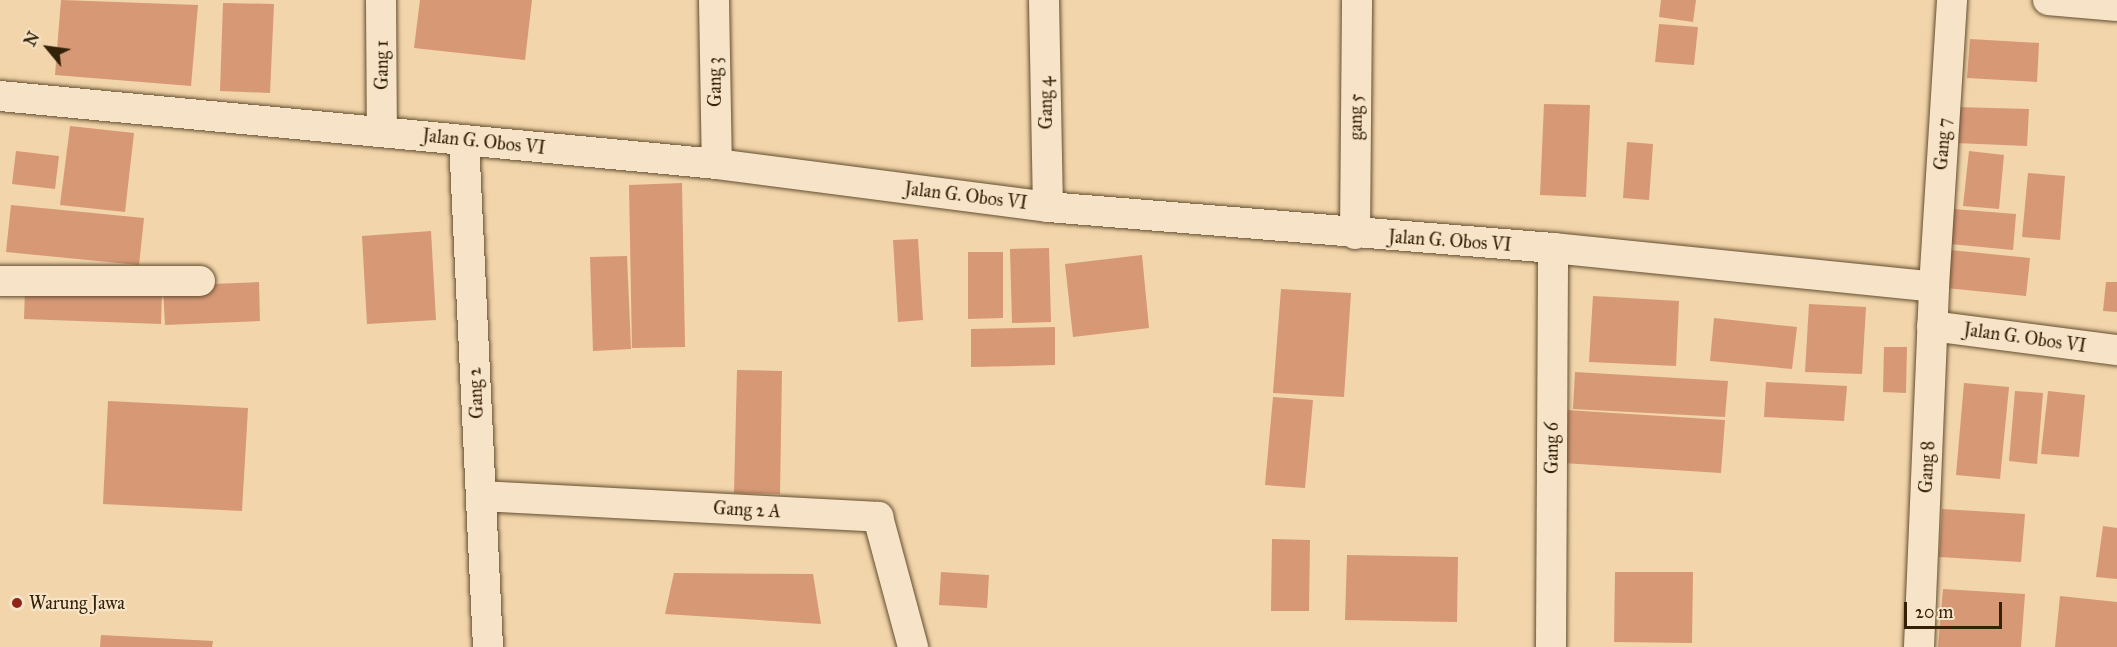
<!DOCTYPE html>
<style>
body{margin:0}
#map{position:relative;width:2117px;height:647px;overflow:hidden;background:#f2d5aa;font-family:"IM FELL Great Primer",serif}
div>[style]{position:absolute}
.building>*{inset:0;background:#d79876}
.roads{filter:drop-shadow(0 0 2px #634e30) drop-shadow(0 0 2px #634e30)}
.street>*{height:30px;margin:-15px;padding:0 15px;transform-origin:15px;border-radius:15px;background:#f7e4c8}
.dots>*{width:16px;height:16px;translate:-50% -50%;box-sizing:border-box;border:3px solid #f7e4c8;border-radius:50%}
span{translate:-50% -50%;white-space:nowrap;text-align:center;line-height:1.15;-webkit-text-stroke:4.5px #f7e4c8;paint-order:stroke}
.street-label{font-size:18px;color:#332108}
.poi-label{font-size:18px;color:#332108}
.left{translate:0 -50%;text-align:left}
.north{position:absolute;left:18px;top:18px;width:60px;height:60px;-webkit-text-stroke:4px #f7e4c8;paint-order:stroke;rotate:299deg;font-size:16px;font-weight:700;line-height:24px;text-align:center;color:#332108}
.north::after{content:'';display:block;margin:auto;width:21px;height:27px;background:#332108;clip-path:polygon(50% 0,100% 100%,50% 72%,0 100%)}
.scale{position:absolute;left:1904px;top:602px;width:98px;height:27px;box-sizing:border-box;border:3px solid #332108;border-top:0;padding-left:8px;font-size:18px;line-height:21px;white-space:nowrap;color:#332108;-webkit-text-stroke:4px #f7e4c8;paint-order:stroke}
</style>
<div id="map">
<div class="building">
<i style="clip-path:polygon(61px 0,198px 5px,191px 86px,55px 75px)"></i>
<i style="clip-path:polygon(420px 0,532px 0,525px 60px,414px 48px)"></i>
<i style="clip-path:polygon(1661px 0,1696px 0,1693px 22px,1659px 17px)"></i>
<i style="clip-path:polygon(223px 3px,274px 4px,270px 93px,220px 91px)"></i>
<i style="clip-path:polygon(1659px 24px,1698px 27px,1694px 65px,1655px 62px)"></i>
<i style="clip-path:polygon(1970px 39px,2039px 43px,2037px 82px,1967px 78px)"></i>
<i style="clip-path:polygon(1544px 104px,1590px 105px,1586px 197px,1540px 195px)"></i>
<i style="clip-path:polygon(1956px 107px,2029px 109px,2027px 146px,1955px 143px)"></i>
<i style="clip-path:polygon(70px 126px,134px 133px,125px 212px,60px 205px)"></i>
<i style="clip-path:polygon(1627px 142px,1653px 144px,1649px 200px,1623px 198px)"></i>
<i style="clip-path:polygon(16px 151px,59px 156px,55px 189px,12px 184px)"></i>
<i style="clip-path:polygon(1969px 151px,2004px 155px,1999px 209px,1963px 206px)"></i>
<i style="clip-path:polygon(2028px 173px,2065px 176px,2060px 240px,2022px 237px)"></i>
<i style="clip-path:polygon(682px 183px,685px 347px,632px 348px,629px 185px)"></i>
<i style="clip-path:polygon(11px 205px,144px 218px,139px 265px,6px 252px)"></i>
<i style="clip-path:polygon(1953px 209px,2016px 214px,2013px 250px,1950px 244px)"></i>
<i style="clip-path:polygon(431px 231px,436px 320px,367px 324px,362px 236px)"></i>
<i style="clip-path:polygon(918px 239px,923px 320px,898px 322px,893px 240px)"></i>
<i style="clip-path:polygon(1049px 248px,1051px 322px,1012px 323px,1010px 249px)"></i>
<i style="clip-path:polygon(1950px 250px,2030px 258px,2026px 296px,1946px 288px)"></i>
<i style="clip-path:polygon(968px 252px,1003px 252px,1003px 318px,968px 319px)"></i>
<i style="clip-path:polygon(1142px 255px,1149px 328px,1073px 337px,1065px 264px)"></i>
<i style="clip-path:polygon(627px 256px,631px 349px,593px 351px,590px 257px)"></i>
<i style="clip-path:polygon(259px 282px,260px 321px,165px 325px,163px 286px)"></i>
<i style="clip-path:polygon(2106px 282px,2117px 282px,2117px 312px,2103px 311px)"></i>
<i style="clip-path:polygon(25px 288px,162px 293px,161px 324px,24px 319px)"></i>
<i style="clip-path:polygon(1281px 289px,1351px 293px,1344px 397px,1273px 393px)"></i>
<i style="clip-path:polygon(1593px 296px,1679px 301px,1676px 366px,1589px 362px)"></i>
<i style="clip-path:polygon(1809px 304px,1866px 307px,1862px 374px,1805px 372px)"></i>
<i style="clip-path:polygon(1714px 318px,1797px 327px,1792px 369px,1710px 361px)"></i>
<i style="clip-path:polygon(1055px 327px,1055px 365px,971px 367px,971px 329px)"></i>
<i style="clip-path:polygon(1884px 347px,1907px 347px,1906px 393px,1883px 392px)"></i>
<i style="clip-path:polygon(737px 370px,782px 371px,780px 494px,734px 493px)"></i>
<i style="clip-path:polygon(1575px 372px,1728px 381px,1725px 417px,1573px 409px)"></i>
<i style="clip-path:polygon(1766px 382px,1847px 386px,1844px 421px,1764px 417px)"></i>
<i style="clip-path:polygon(1964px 383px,2009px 387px,2000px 479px,1956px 475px)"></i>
<i style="clip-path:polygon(2015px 391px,2043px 393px,2037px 464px,2009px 461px)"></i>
<i style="clip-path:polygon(2048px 391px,2085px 395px,2079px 457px,2041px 454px)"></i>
<i style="clip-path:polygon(1273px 397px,1313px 400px,1305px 488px,1265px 485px)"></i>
<i style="clip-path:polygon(108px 401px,248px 408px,242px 511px,103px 504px)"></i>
<i style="clip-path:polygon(1566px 410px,1725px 420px,1721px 473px,1563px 463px)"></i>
<i style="clip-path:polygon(1942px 509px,2025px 514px,2021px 562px,1939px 557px)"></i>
<i style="clip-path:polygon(2103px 526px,2117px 528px,2117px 579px,2096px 577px)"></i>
<i style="clip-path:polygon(1272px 539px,1310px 540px,1309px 611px,1271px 611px)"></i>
<i style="clip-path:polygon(1347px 555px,1458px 557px,1457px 622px,1345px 620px)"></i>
<i style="clip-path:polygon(941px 572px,989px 575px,987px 608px,939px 605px)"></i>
<i style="clip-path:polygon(1615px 572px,1693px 572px,1692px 643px,1614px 642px)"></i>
<i style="clip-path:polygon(674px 573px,813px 574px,821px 624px,665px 614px)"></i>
<i style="clip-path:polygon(1943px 589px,2025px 594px,2021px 647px,1938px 647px)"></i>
<i style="clip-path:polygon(2060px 596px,2117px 602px,2117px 647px,2055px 647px)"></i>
<i style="clip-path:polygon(101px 635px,213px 641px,212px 647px,100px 647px)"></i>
</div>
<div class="roads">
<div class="street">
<i style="left:381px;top:0;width:131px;rotate:89.6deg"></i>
<i style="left:714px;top:0;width:164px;rotate:89deg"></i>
<i style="left:1044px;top:0;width:207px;rotate:88.9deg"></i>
<i style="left:2048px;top:0;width:69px;rotate:5deg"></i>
<i style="left:0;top:96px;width:720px;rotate:5.42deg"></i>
<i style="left:717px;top:164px;width:334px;rotate:7.4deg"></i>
<i style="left:1048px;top:207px;width:507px;rotate:4.64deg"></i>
<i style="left:1553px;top:248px;width:383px;rotate:5.8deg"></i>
<i style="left:464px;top:140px;width:508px;rotate:87.29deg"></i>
<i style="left:1355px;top:234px;width:234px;rotate:-89.5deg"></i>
<i style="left:0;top:281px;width:200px"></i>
<i style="left:1932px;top:326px;width:187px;rotate:7.4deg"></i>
<i style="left:481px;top:496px;width:398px;rotate:3deg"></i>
<i style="left:878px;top:517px;width:135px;rotate:74.9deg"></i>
<i style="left:1551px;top:647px;width:399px;rotate:-89.7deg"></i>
<i style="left:1919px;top:647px;width:360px;rotate:-87.6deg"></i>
<i style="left:1934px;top:287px;width:288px;rotate:-86.4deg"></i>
</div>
</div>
<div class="dots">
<i style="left:17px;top:603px;background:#8f2418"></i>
</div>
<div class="street-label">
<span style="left:382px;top:65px;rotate:-90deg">Gang 1</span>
<span style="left:715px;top:82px;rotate:-91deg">Gang 3</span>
<span style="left:1046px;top:103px;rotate:-91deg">Gang 4</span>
<span style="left:1356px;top:117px;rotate:-90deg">gang 5</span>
<span style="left:484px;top:142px;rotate:6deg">Jalan G. Obos VI</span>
<span style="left:1943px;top:144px;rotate:-86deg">Gang 7</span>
<span style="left:966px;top:196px;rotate:7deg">Jalan G. Obos VI</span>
<span style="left:1450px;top:241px;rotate:4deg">Jalan G. Obos VI</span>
<span style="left:2025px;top:338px;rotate:8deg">Jalan G. Obos VI</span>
<span style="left:476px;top:393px;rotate:-93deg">Gang 2</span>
<span style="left:1552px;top:448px;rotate:-90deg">Gang 6</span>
<span style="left:1927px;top:467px;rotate:-88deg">Gang 8</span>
<span style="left:747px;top:510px;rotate:3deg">Gang 2 A</span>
</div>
<div class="poi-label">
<span class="left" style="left:29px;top:603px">Warung Jawa</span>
</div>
<div class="north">N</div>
<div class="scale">20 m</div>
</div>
